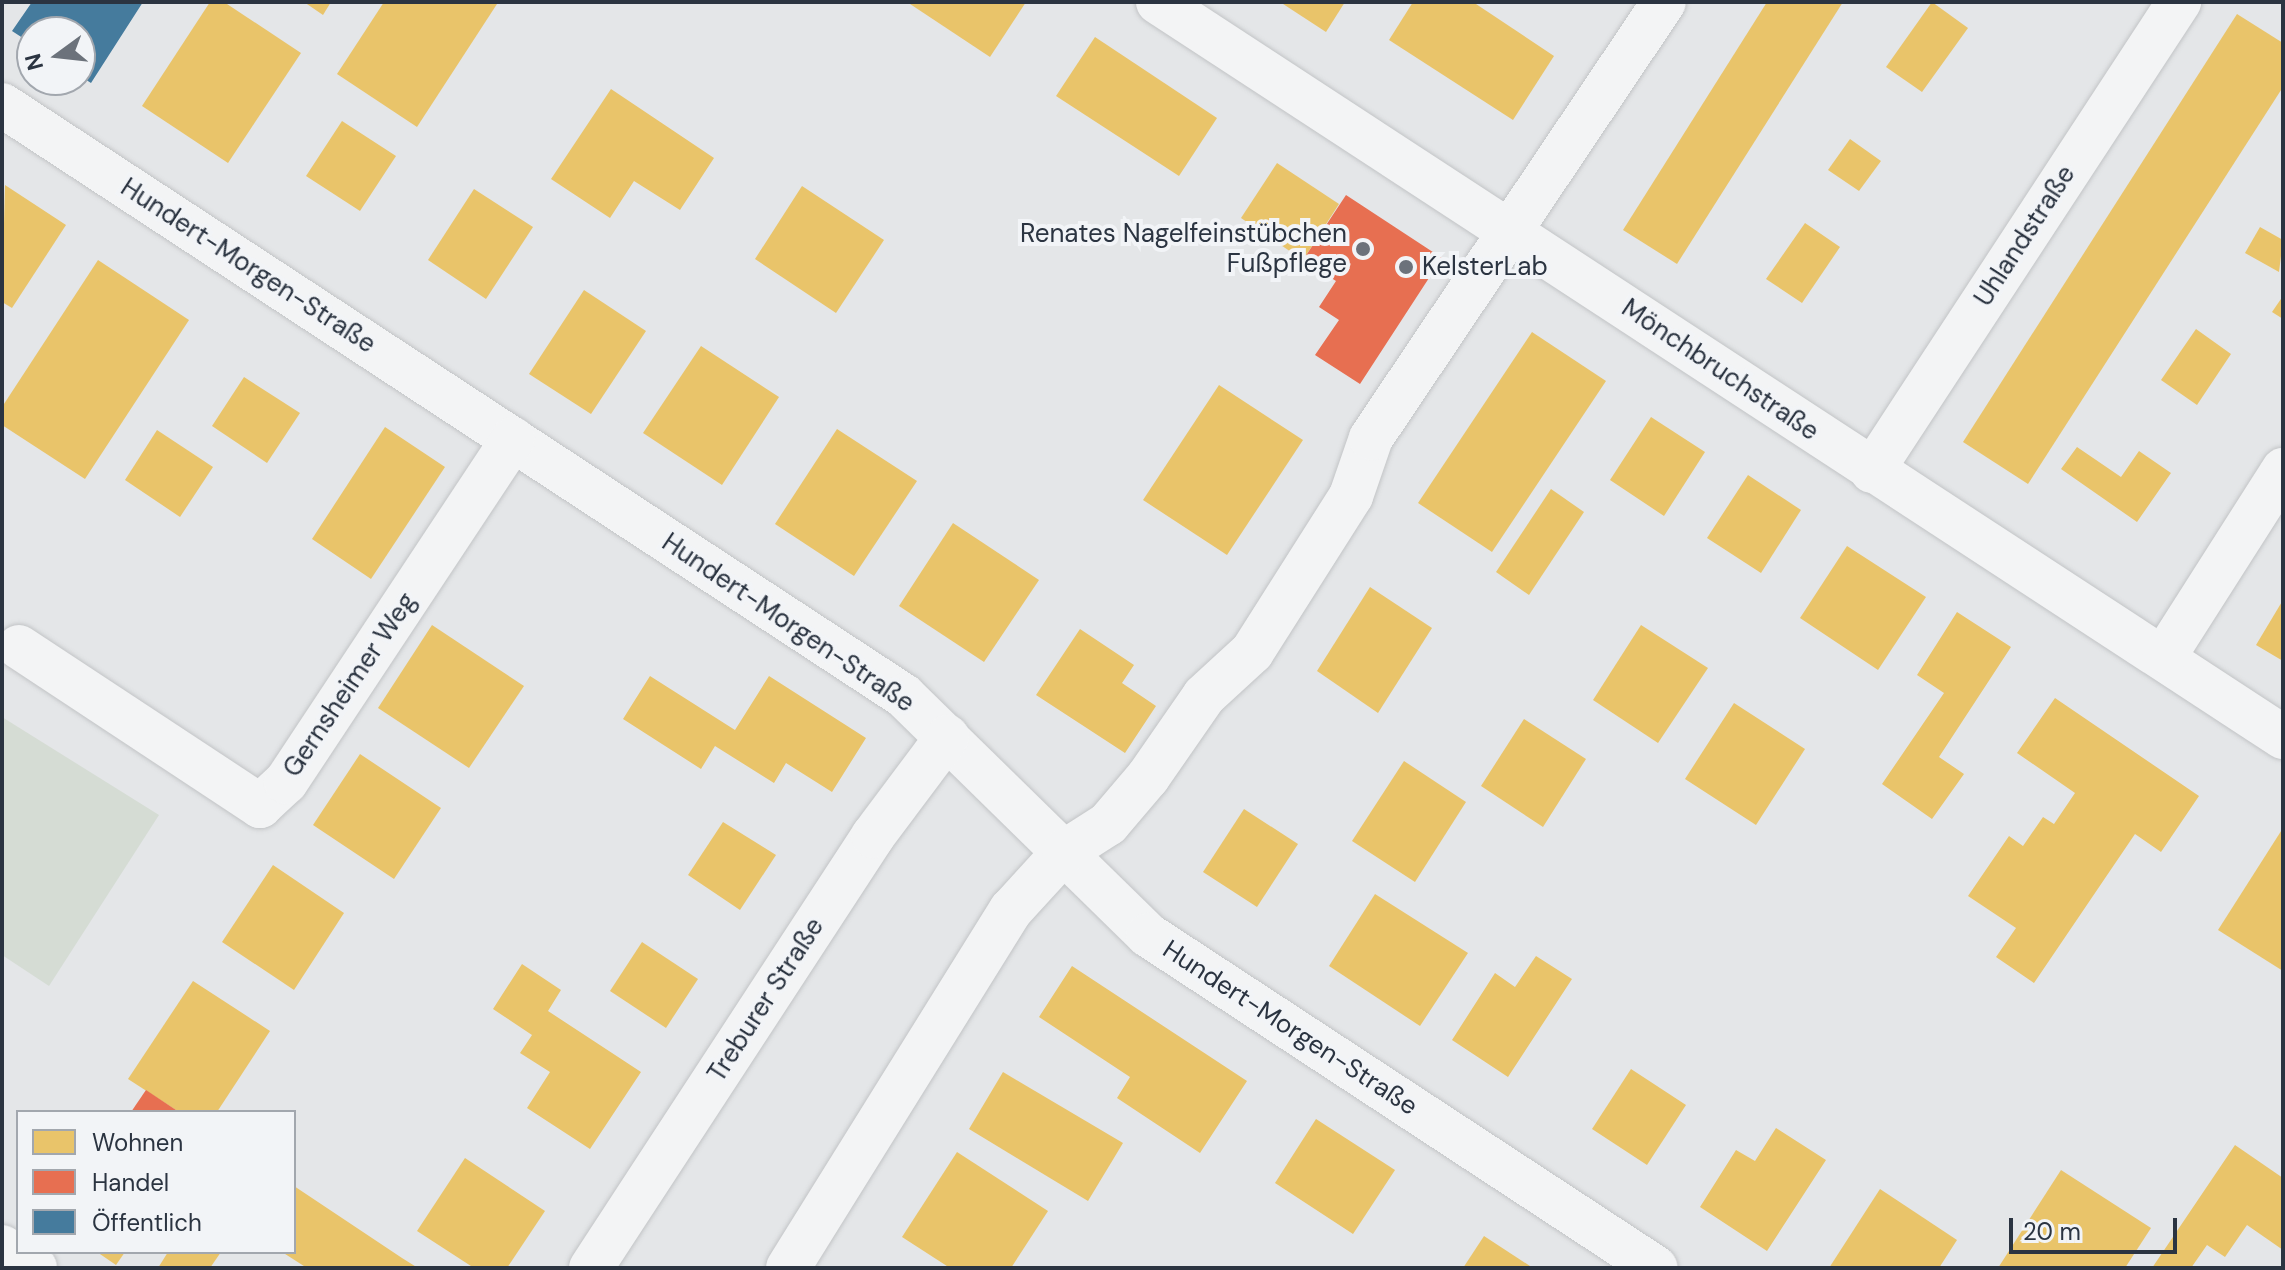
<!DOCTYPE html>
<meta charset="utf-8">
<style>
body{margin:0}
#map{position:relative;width:2285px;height:1270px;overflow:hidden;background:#e4e6e8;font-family:"DM Sans",sans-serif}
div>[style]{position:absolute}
.green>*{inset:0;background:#d5dcd4}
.homes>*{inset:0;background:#e9c46a}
.shops>*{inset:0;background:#e76f51}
.public>*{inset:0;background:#457b9d}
.roads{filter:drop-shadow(0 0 2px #c2c4c6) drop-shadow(0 0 2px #c2c4c6)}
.street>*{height:44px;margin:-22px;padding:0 22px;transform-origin:22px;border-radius:22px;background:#f3f4f5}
.dots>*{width:22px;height:22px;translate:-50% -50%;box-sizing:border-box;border:4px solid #f2f4f7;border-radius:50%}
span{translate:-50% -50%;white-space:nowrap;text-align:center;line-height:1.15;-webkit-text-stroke:8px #f2f4f7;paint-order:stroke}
.poi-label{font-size:26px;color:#2b3441}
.right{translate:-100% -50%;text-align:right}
.left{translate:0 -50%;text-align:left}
.street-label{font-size:26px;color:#2b3441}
.frame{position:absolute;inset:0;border:4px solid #2b3441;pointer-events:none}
.legend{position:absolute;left:16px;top:1110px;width:280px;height:144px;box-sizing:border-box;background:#f2f4f7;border:2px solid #a2a7ae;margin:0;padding:10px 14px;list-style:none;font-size:24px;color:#2b3441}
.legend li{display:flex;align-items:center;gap:16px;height:40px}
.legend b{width:40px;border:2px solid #a2a7ae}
.north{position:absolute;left:16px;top:16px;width:80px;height:80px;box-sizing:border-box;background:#f2f4f7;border:2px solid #a2a7ae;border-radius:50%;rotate:255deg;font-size:22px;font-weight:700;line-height:32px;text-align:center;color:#2b3441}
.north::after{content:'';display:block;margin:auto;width:28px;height:36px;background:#6c727b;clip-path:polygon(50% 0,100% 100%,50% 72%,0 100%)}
.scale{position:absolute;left:2009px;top:1218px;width:168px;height:36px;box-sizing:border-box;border:4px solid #2b3441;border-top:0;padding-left:10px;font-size:24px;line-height:28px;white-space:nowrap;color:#2b3441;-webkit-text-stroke:6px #f2f4f7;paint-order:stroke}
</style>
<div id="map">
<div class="green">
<i style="clip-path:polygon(2px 717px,159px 815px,49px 986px,2px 955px)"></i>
</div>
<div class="homes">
<i style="clip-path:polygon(210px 2px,224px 2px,301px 53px,228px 163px,142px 106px)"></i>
<i style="clip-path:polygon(304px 2px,331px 2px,323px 15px)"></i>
<i style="clip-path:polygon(384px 2px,497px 4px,417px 127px,337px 74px)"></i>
<i style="clip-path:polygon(907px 2px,1026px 2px,990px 57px)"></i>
<i style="clip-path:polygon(1280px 2px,1345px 2px,1326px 32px)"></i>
<i style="clip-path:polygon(1413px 2px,1473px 2px,1554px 56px,1513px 120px,1389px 40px)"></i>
<i style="clip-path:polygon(1767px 2px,1843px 2px,1677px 264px,1623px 230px)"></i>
<i style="clip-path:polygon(1932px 2px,1968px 28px,1922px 92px,1886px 67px)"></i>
<i style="clip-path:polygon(2237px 14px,2283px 43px,2283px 87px,2028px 484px,1963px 442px)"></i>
<i style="clip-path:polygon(1095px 37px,1217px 118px,1179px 176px,1056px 96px)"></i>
<i style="clip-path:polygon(611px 89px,714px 158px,680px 210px,634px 181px,610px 218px,551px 179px)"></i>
<i style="clip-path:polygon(342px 121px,396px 156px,360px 211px,306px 176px)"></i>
<i style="clip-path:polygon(1850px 139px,1881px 161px,1859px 191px,1828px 170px)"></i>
<i style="clip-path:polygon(1277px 163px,1339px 204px,1303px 260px,1241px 218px)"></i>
<i style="clip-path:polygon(5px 185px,66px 225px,12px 308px,2px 302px)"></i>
<i style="clip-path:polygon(802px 186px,884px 240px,836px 313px,755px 259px)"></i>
<i style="clip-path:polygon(474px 189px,533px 227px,486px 299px,428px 260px)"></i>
<i style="clip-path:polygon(1805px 223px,1840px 247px,1802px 303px,1766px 279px)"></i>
<i style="clip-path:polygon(2260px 227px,2283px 240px,2279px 272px,2245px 253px)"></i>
<i style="clip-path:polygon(98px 260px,189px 320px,85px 479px,2px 425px,2px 407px)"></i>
<i style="clip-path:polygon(584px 290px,646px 331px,591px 414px,529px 374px)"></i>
<i style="clip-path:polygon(2283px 296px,2283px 319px,2272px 312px)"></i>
<i style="clip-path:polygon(2196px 329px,2231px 354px,2197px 405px,2161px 380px)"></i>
<i style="clip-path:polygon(1532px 332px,1606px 381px,1492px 552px,1418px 503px)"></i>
<i style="clip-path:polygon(701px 346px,779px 397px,722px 485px,643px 433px)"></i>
<i style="clip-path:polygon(244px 377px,300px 413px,267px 463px,212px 426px)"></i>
<i style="clip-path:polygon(1219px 385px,1303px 440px,1227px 555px,1143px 500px)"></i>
<i style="clip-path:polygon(1651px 417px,1705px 452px,1664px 516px,1610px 480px)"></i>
<i style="clip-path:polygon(385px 427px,445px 467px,371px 579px,312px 539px)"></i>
<i style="clip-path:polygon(837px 429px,917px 481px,854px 576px,775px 524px)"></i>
<i style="clip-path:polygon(157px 430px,213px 467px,180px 517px,125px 480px)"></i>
<i style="clip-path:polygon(2077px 447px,2121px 477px,2139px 451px,2171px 473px,2137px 522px,2061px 469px)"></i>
<i style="clip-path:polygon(1748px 475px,1801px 510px,1761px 573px,1707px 538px)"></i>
<i style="clip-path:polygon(1551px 489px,1584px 512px,1529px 595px,1496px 572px)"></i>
<i style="clip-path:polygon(953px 523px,1039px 580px,984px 662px,899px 606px)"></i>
<i style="clip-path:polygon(1847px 546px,1926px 597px,1878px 670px,1800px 618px)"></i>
<i style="clip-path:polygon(1370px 587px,1432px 628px,1378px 713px,1317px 671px)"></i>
<i style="clip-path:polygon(2283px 600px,2283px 661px,2256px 645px)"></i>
<i style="clip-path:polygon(1957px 612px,2011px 647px,1939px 757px,1964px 774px,1932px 819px,1882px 784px,1944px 693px,1917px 675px)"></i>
<i style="clip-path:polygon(432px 625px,524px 686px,469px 768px,378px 708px)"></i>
<i style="clip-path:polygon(1641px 625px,1708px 668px,1658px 743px,1593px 700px)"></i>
<i style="clip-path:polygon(1080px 629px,1134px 665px,1122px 683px,1156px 706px,1125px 753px,1036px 695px)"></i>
<i style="clip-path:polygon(650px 676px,735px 730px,769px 676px,866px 738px,832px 792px,786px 763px,774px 783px,715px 746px,701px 769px,623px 719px)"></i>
<i style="clip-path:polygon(2055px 698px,2199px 796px,2161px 852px,2135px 834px,2034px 983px,1996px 957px,2016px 928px,1968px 896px,2009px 836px,2023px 846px,2043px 817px,2054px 824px,2075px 793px,2017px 753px)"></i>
<i style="clip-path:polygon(1734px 703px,1805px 749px,1756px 825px,1685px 779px)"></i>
<i style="clip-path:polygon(1524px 719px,1586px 759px,1543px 827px,1481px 786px)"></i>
<i style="clip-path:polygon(360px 754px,441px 808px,394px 879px,313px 825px)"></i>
<i style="clip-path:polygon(1404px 761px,1466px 802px,1415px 882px,1352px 841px)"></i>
<i style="clip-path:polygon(1244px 809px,1298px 844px,1257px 907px,1203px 872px)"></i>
<i style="clip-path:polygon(723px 822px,776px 855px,740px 910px,688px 875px)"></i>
<i style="clip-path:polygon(2283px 828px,2283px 971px,2218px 930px)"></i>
<i style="clip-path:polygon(273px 865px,344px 913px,294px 990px,222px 942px)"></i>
<i style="clip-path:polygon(1375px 894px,1468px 953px,1420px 1026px,1329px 966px)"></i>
<i style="clip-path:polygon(642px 942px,698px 979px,666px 1028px,610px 991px)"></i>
<i style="clip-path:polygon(1536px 956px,1572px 979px,1508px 1077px,1452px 1040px,1495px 973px,1515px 987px)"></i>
<i style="clip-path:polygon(522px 964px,561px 990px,548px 1011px,641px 1072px,590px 1149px,527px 1108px,550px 1072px,520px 1053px,532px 1035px,493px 1009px)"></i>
<i style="clip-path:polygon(1072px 966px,1247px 1081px,1200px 1153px,1117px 1098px,1130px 1077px,1039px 1017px)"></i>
<i style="clip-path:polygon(193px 981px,270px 1031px,217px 1112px,179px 1112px,128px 1079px)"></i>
<i style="clip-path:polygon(1631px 1069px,1686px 1105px,1647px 1165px,1592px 1129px)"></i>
<i style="clip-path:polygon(1003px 1072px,1123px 1143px,1088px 1201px,969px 1129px)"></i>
<i style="clip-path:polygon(1316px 1119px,1395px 1170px,1353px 1234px,1275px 1183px)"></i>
<i style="clip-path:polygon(1776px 1128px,1826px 1160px,1767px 1251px,1700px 1207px,1736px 1150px,1755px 1161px)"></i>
<i style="clip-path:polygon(2235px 1145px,2283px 1178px,2283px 1250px,2247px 1225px,2225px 1257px,2207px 1245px,2191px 1268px,2152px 1268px)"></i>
<i style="clip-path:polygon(957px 1152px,1048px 1211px,1011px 1268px,950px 1268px,902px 1237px)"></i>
<i style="clip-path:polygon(465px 1158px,545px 1211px,507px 1268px,474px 1268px,417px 1231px)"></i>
<i style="clip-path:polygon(2061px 1170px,2151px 1228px,2125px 1268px,1998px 1268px)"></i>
<i style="clip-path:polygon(294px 1186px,402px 1258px,418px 1268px,307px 1268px,282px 1252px,294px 1252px)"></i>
<i style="clip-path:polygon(1880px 1189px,1957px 1240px,1939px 1268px,1829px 1268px)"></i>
<i style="clip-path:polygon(1484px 1236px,1533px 1268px,1463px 1268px)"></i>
<i style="clip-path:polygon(97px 1252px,125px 1252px,116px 1265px)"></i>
<i style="clip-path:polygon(168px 1252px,221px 1252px,210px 1268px,158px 1268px)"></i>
</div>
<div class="shops">
<i style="clip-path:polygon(1346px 195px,1442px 258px,1360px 384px,1315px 355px,1339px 320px,1319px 307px,1336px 281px,1303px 260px)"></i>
<i style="clip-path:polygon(146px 1090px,179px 1112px,131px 1112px)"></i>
</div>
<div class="public">
<i style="clip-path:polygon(32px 2px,143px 2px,91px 83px,80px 76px,80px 32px,32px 32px,32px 44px,12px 31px)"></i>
</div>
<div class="roads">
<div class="street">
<i style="left:1158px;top:2px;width:1344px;rotate:33.16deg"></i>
<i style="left:2px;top:105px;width:1078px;rotate:33.23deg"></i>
<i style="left:904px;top:696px;width:342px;rotate:44.4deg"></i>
<i style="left:1148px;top:935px;width:607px;rotate:33.25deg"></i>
<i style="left:1872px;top:471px;width:561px;rotate:-56.79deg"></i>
<i style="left:19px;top:647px;width:289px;rotate:33.4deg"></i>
<i style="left:260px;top:806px;width:35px;rotate:-43deg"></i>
<i style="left:286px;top:782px;width:411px;rotate:-56.5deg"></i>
<i style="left:2164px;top:657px;width:222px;rotate:-57.5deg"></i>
<i style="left:2px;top:1247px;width:39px;rotate:32deg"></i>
<i style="left:591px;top:1268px;width:516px;rotate:-56.86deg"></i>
<i style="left:873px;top:836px;width:124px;rotate:-53.2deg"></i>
<i style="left:788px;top:1268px;width:422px;rotate:-58.1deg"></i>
<i style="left:1011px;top:910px;width:79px;rotate:-47.6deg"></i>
<i style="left:1064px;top:852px;width:52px;rotate:-32.5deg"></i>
<i style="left:1108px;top:824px;width:62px;rotate:-49.6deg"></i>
<i style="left:1148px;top:777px;width:98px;rotate:-55.3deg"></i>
<i style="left:1204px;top:696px;width:65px;rotate:-42.5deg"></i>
<i style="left:1252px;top:652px;width:185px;rotate:-57.6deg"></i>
<i style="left:1351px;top:496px;width:61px;rotate:-71deg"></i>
<i style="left:1371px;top:438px;width:525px;rotate:-56.1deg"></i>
</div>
</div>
<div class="dots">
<i style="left:1363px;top:249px;background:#6c727b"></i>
<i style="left:1406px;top:267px;background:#6c727b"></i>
</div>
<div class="poi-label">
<span class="right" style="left:1347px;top:249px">Renates Nagelfeinstübchen<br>Fußpflege</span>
<span class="left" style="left:1422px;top:267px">KelsterLab</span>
</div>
<div class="street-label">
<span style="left:2025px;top:236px;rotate:-57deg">Uhlandstraße</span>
<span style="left:248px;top:266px;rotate:33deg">Hundert-Morgen-Straße</span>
<span style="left:1720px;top:370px;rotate:34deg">Mönchbruchstraße</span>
<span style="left:788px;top:623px;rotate:34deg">Hundert-Morgen-Straße</span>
<span style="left:350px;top:685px;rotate:-56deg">Gernsheimer Weg</span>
<span style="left:766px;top:1000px;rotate:-57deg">Treburer Straße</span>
<span style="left:1290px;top:1028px;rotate:33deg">Hundert-Morgen-Straße</span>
</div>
<div class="frame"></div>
<ul class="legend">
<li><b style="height:22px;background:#e9c46a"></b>Wohnen</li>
<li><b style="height:22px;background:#e76f51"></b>Handel</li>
<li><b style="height:22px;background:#457b9d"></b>Öffentlich</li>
</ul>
<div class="north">N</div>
<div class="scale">20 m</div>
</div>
